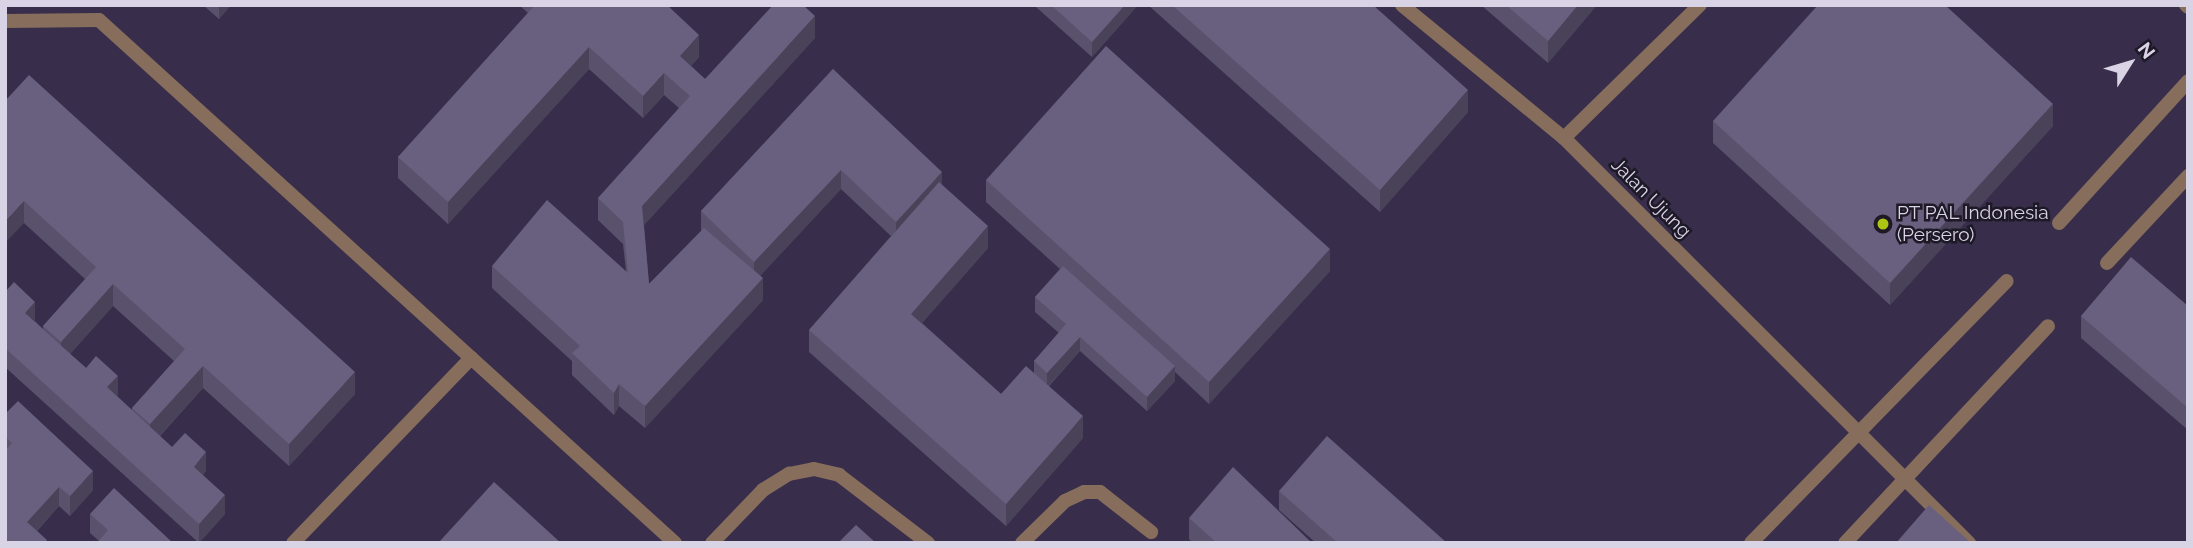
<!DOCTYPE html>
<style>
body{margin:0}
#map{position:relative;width:2193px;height:548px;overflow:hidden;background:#382e4b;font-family:Raleway,sans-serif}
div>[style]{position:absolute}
.service>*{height:14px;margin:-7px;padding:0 7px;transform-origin:7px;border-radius:7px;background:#876e5c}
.minor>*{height:14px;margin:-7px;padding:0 7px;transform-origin:7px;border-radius:7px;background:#876e5c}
.wall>*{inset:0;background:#5a526d}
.shaded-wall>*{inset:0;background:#4a4259}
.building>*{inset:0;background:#695f7f}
.dots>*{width:19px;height:19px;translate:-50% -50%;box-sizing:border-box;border:4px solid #1d1926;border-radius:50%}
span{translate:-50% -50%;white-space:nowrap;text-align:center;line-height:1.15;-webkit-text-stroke:5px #1d1926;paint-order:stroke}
.street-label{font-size:19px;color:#d9d3e6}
.poi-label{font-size:19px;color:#d9d3e6}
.left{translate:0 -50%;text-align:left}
.frame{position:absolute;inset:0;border:7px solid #d9d3e6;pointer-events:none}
.north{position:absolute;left:2095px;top:28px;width:70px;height:70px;-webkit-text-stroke:5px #1d1926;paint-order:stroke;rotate:53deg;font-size:19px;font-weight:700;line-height:28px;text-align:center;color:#d9d3e6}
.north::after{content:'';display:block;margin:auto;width:24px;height:32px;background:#d9d3e6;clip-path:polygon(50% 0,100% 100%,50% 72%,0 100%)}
</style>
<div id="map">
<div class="service">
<i style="left:1402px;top:5px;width:210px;rotate:39.4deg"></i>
<i style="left:1564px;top:138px;width:573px;rotate:45deg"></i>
<i style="left:2186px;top:5px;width:3px;rotate:45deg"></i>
<i style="left:5px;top:21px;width:94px;rotate:-0.6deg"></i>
<i style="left:99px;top:20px;width:778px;rotate:42.24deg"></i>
<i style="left:1564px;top:138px;width:190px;rotate:-44.4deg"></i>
<i style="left:2059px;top:223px;width:192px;rotate:-47.7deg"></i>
<i style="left:2107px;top:263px;width:119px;rotate:-47deg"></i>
<i style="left:712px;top:543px;width:74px;rotate:-46.1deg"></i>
<i style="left:763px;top:490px;width:31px;rotate:-32deg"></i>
<i style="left:789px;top:474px;width:25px;rotate:-11deg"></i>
<i style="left:814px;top:469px;width:26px;rotate:13deg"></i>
<i style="left:839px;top:475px;width:112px;rotate:37.4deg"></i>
<i style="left:1022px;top:543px;width:60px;rotate:-44.3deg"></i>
<i style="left:1065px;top:501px;width:21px;rotate:-25deg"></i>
<i style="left:1084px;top:492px;width:16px"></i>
<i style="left:1100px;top:492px;width:65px;rotate:38.1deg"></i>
<i style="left:1751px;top:543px;width:366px;rotate:-45.7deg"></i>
<i style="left:1845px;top:543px;width:297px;rotate:-46.9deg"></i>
</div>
<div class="minor">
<i style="left:293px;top:543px;width:257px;rotate:-46.1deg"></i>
</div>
<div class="wall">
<i style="clip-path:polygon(203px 5px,231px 5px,219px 19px)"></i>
<i style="clip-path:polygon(519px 5px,667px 5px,699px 57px,691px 66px,705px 79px,815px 38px,644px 225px,649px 284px,701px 231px,701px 211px,833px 69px,942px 185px,988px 248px,922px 323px,1001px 394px,1034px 373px,1034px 361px,1059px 333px,1035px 312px,1035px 297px,1060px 269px,986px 202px,986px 180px,1330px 271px,1209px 404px,1175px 372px,1175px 381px,1147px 411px,1080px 351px,1049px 386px,1083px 438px,1006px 526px,809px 352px,809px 330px,891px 236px,841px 189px,760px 276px,763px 300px,645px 428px,619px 406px,614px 415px,572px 375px,572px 361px,492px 288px,492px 266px,626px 271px,623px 244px,598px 220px,598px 198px,679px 108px,664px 95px,643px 118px,589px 69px,448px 224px,398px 178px,398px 157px,528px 13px)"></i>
<i style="clip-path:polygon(1036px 5px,1138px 5px,1092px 57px,1036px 7px)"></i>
<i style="clip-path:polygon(1148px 5px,1373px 5px,1468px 112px,1380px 212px)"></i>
<i style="clip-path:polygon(1481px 5px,1597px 5px,1548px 63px)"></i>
<i style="clip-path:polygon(evenodd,5px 101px,355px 394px,289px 466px,203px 388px,160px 436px,172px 447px,206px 471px,203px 475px,225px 514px,199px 543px,5px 367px,5px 292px,43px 329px,43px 326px,85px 279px,24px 223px,5px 101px,113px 306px,174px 361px,132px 408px,132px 410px,117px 396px,118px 395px,70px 354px,113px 306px)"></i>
<i style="clip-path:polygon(1713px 121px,2053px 126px,1890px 305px,1713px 143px)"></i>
<i style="clip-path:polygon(2188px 306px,2188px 430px,2081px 338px,2081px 316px)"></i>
<i style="clip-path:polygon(5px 414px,93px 490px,70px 516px,59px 506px,37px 531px,47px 543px,5px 543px)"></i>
<i style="clip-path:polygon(1279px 491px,1447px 543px,1316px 543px,1279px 510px)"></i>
<i style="clip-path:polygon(90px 514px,173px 543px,99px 541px,90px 533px)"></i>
<i style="clip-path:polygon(1189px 518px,1312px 543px,1193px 543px,1189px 539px)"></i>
</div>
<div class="shaded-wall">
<i style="clip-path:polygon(219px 5px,231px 5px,219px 19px)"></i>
<i style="clip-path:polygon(1125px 5px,1138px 5px,1092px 57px,1092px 42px)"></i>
<i style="clip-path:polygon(1578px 5px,1597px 5px,1548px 63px,1548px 41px)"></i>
<i style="clip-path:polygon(815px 16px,815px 38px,642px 227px,642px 206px)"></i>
<i style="clip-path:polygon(699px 35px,699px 57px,680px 78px,680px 56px)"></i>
<i style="clip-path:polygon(589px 47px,589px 69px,448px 224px,448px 202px)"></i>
<i style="clip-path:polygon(664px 73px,664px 95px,643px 118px,643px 96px)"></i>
<i style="clip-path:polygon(1468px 90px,1468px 112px,1380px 212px,1380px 190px)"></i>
<i style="clip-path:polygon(2053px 104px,2053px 126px,1890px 305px,1890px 283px)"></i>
<i style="clip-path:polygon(841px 170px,841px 189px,754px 282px,754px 262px)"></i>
<i style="clip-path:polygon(942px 172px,942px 191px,896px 241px,896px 222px)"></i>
<i style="clip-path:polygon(24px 201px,24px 223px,5px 243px,5px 222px)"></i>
<i style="clip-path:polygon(988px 226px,988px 248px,911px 335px,911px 314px)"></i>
<i style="clip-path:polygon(1330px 249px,1330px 271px,1209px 404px,1209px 382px)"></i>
<i style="clip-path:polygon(763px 278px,763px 300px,645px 428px,645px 406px)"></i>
<i style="clip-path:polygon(113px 284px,113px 306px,61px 364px,61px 342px)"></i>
<i style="clip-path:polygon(35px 302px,35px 321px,25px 332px,25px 313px)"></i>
<i style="clip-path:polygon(1080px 337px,1080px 351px,1047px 387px,1047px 373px)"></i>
<i style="clip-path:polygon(203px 366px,203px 388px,150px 446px,150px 424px)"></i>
<i style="clip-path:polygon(1175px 366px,1175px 381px,1147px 411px,1147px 397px)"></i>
<i style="clip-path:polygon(355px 372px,355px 394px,289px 466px,289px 444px)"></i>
<i style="clip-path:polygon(118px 376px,118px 395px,107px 407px,107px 387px)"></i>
<i style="clip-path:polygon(619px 384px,619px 406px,614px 415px,614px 393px)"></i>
<i style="clip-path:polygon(1083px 416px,1083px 438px,1006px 526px,1006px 504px)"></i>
<i style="clip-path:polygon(206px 452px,206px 471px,194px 486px,194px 467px)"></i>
<i style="clip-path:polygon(93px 471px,93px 490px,70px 516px,70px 496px)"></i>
<i style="clip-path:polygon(59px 487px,59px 506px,27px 541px,27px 522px)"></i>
<i style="clip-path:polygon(225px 495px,225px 514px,199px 543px,199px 524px)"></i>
</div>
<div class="building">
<i style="clip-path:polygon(535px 5px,667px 5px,699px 35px,680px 56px,705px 79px,773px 5px,803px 5px,815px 16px,642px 206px,649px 284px,704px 228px,763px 278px,645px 406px,619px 384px,614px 393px,572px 353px,580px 346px,492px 266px,547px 200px,628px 273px,623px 222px,598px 198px,690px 96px,664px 73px,643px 96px,589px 47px,448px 202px,398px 157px)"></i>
<i style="clip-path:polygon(1051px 5px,1125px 5px,1092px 42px)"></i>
<i style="clip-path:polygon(1172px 5px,1373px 5px,1468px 90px,1380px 190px)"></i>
<i style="clip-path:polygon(1506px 5px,1578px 5px,1548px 41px)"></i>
<i style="clip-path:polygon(1818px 5px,1945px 5px,2053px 104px,1890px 283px,1713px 121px)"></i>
<i style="clip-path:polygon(1106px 46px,1330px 249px,1209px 382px,986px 180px)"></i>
<i style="clip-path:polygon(833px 69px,942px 172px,896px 222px,841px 170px,754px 262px,701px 211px)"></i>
<i style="clip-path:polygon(29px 75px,355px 372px,289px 444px,203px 366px,150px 424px,132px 408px,185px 349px,113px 284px,61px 342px,43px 326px,96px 267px,24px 201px,5px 222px,5px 101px)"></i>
<i style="clip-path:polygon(939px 182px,988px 226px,911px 314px,1001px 394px,1026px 366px,1083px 416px,1006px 504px,809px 330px)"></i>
<i style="clip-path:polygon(2131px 257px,2188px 306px,2188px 408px,2081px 316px)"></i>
<i style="clip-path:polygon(1063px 266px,1175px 366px,1147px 397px,1080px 337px,1047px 373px,1034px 361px,1066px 324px,1035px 297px)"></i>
<i style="clip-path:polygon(14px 282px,35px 302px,25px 313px,86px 368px,96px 356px,118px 376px,107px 387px,172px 447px,185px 433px,206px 452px,194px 467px,225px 495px,199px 524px,5px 348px,5px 292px)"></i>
<i style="clip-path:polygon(18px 401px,93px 471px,70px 496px,59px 487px,27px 522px,47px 540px,44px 543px,5px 543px,5px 451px,12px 443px,5px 437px,5px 414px)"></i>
<i style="clip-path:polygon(1327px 436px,1447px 543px,1338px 543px,1279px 491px)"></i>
<i style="clip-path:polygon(1233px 467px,1312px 543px,1217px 543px,1189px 518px)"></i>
<i style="clip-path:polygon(494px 482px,561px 543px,443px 543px,440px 541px)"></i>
<i style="clip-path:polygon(114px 488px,173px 543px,97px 543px,108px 530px,90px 514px)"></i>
<i style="clip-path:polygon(1929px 505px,1971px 543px,1896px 543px)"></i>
<i style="clip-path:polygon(856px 525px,876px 543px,838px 543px)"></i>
</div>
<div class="dots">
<i style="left:1883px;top:224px;background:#acc613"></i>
</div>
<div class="street-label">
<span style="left:1651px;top:198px;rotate:45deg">Jalan Ujung</span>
</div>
<div class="poi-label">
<span class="left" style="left:1897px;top:224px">PT PAL Indonesia<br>(Persero)</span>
</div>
<div class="frame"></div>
<div class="north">N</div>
</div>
